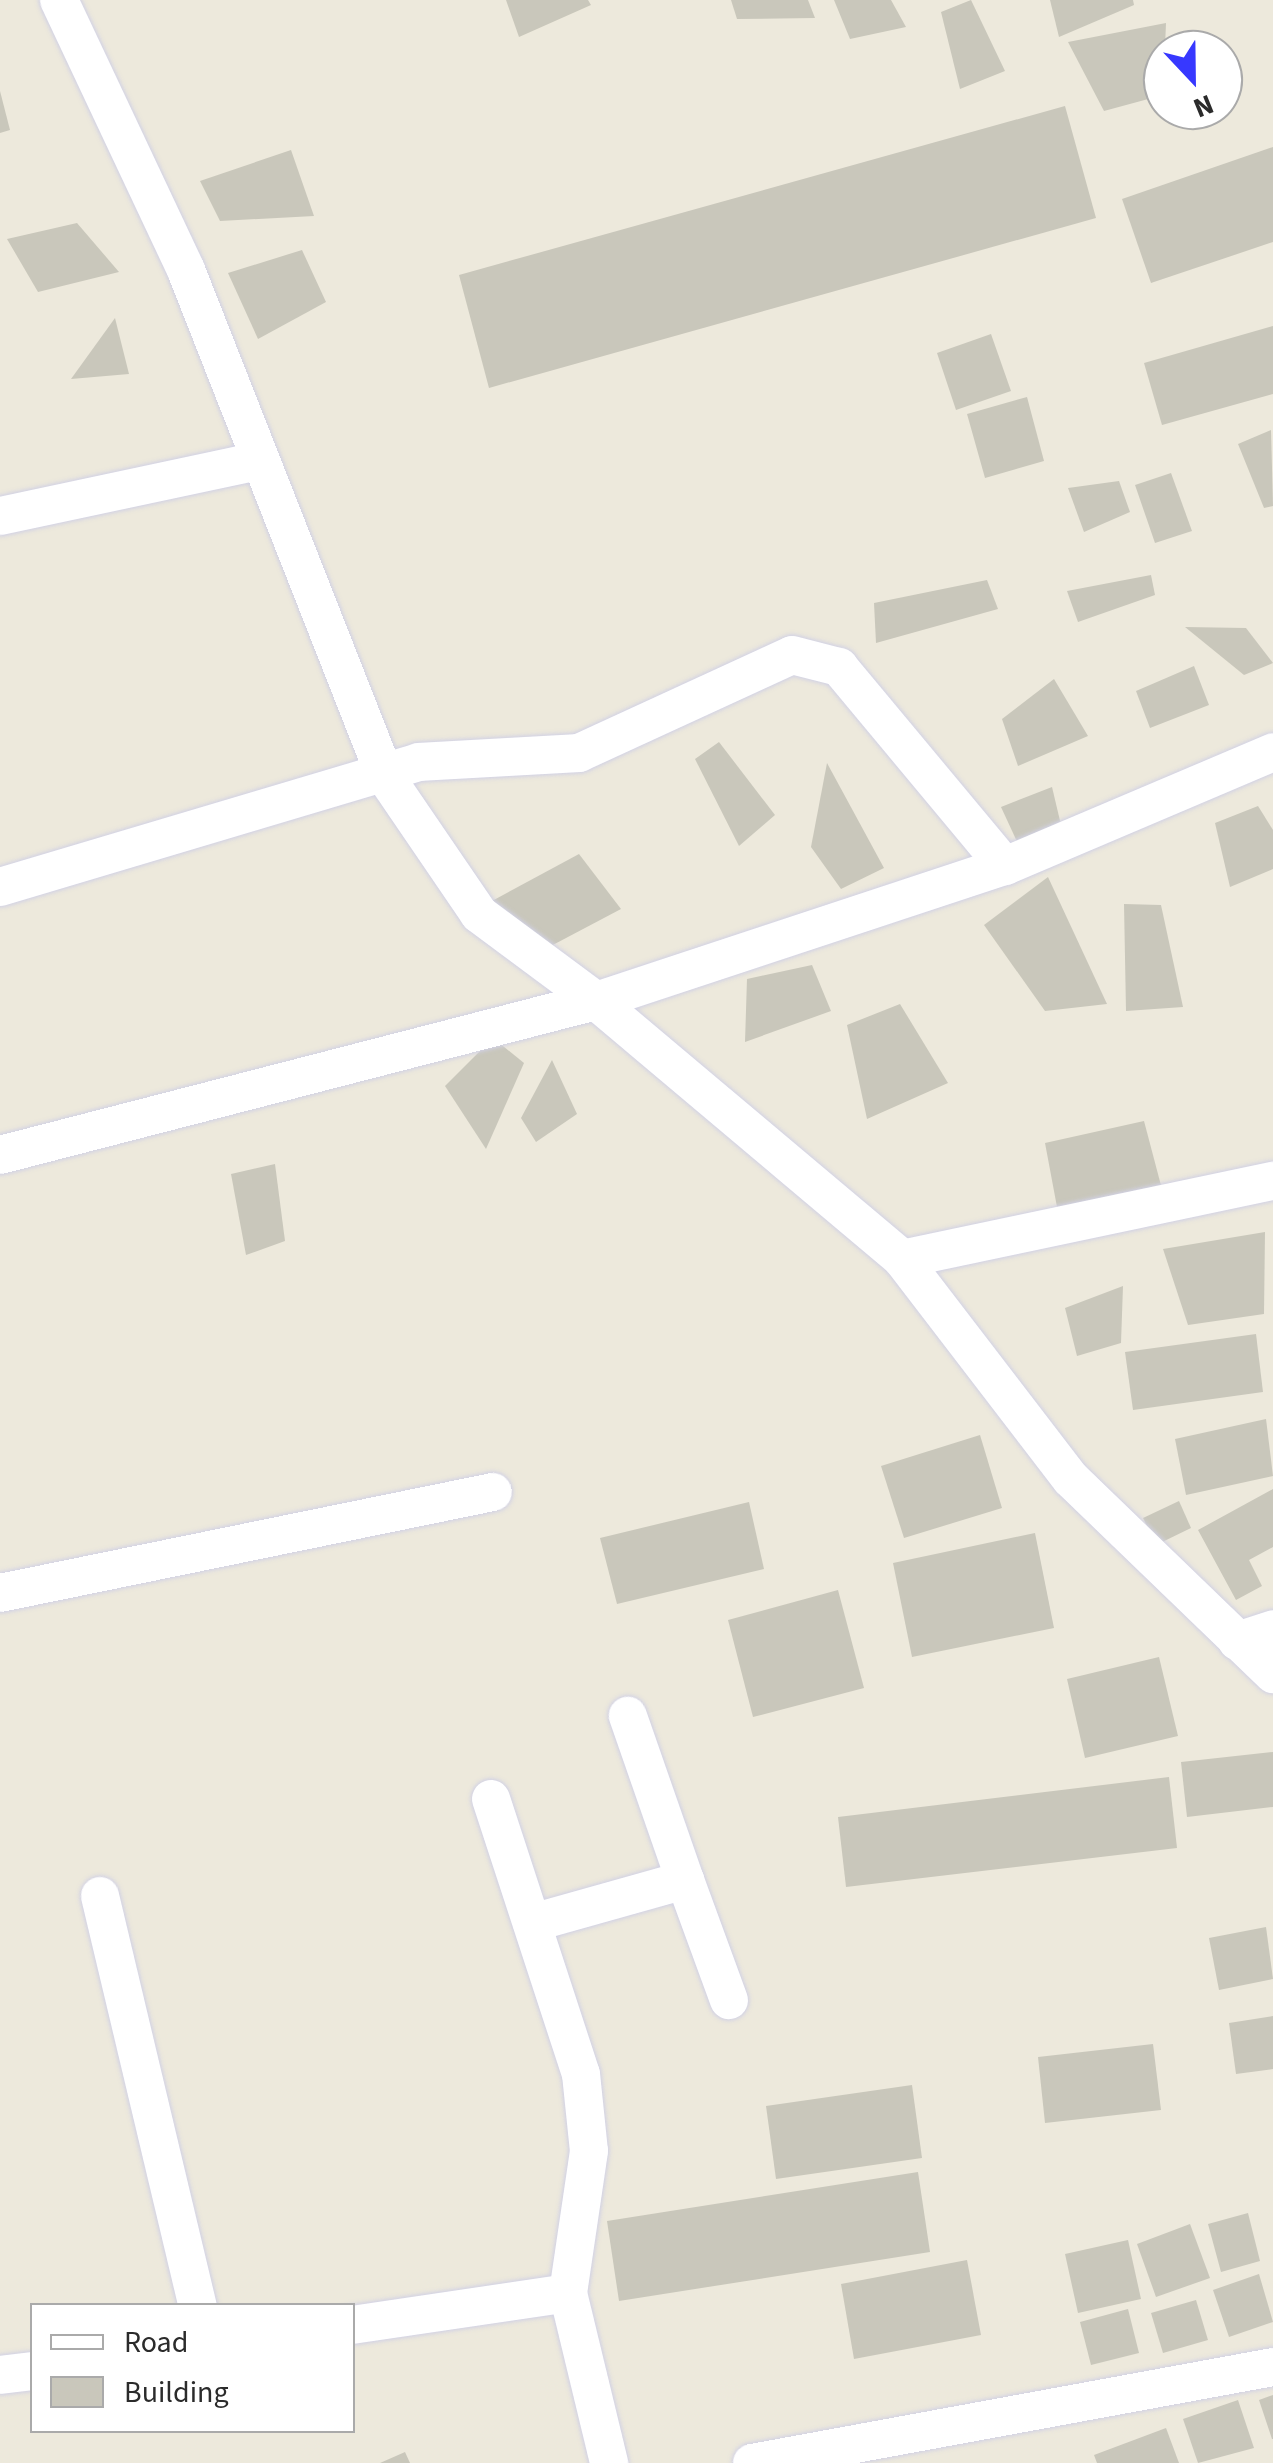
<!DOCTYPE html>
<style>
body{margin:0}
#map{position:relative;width:1273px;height:2463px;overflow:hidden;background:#ede9dc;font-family:"Source Sans 3",sans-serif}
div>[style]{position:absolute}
.building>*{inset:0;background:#c9c7bb}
.roads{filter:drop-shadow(0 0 2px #d1d1e4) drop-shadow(0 0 2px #d1d1e4)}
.minor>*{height:38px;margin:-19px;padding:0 19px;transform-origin:19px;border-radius:19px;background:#fff}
span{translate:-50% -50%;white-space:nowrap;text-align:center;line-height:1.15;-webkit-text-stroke:8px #fff;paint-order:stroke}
.legend{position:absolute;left:30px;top:2303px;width:325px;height:130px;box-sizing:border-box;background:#fff;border:2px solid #aaa;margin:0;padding:12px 18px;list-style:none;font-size:30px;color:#2b2b2b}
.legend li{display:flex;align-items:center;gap:20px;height:50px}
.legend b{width:50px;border:2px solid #aaa}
.north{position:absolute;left:1143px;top:30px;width:100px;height:100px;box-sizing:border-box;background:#fff;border:2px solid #aaa;border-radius:50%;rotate:158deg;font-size:28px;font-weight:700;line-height:40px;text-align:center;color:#2b2b2b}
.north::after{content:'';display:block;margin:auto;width:35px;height:45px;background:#3738ff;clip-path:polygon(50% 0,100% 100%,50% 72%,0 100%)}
</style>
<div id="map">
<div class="building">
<i style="clip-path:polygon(506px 0,588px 0,591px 5px,519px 37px)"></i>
<i style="clip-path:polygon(731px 0,808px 0,815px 18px,737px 19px)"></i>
<i style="clip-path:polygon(834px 0,891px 0,906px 27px,850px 39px)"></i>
<i style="clip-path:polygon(971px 0,1005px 71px,960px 89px,941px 12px)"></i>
<i style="clip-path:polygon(1050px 0,1133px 0,1134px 5px,1059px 37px)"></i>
<i style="clip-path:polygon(1166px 23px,1163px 95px,1104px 111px,1068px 42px)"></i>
<i style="clip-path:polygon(0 91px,10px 130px,0 133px)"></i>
<i style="clip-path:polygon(1065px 106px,1096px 218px,489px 388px,459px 275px)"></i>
<i style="clip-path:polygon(1273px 147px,1273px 242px,1151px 283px,1122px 199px)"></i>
<i style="clip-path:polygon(291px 150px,314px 216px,220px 221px,200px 181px)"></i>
<i style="clip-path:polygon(77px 223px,119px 272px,38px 292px,7px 239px)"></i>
<i style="clip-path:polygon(302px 250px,326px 302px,258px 339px,228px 273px)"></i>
<i style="clip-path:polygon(115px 318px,129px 374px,71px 379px)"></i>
<i style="clip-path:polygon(1273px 326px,1273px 394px,1162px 425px,1144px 363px)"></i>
<i style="clip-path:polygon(991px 334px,1011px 391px,956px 410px,937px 353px)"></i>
<i style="clip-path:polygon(1027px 397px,1044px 461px,985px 478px,967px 414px)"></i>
<i style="clip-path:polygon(1271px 430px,1273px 506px,1264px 508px,1238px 444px)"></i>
<i style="clip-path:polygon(1171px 473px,1192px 531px,1155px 543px,1135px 485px)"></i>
<i style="clip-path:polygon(1119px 481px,1130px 512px,1084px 532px,1068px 488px)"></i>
<i style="clip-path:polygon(1151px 575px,1155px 595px,1078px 622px,1067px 591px)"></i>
<i style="clip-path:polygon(987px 580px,998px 609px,876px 643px,874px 603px)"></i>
<i style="clip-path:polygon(1185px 627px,1246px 628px,1273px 663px,1244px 675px)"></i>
<i style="clip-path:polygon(1194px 666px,1209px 705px,1150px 728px,1136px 691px)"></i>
<i style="clip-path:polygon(1054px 679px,1088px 736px,1018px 766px,1002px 719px)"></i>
<i style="clip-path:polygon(719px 742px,775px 815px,739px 846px,695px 759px)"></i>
<i style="clip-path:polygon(827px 763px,884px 868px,841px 889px,811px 847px)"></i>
<i style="clip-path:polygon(1052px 787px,1061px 825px,1019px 846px,1001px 807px)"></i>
<i style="clip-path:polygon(1258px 806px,1273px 830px,1273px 869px,1230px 887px,1215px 823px)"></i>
<i style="clip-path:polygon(579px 854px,621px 909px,549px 947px,492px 901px)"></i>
<i style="clip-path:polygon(1048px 877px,1107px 1004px,1045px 1011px,984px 925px)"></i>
<i style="clip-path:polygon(1124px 904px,1161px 905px,1183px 1007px,1126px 1011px)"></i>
<i style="clip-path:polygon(812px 965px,831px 1011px,745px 1042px,747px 979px)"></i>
<i style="clip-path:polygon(900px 1004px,948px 1083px,867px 1119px,847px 1025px)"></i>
<i style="clip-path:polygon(493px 1038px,524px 1063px,486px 1149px,445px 1086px)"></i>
<i style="clip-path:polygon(552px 1060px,577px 1114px,536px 1142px,521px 1118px)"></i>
<i style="clip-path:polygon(1144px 1121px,1163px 1193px,1057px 1207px,1045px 1143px)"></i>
<i style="clip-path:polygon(275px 1164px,285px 1241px,246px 1255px,231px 1174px)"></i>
<i style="clip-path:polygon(1265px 1232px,1264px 1314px,1188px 1325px,1163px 1249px)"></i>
<i style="clip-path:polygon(1123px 1286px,1121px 1343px,1077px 1356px,1065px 1308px)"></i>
<i style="clip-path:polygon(1256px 1334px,1263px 1392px,1133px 1410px,1125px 1352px)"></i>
<i style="clip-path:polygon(1266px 1419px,1273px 1476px,1186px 1495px,1175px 1439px)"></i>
<i style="clip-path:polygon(980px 1435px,1002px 1508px,904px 1538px,881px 1466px)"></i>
<i style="clip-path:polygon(1273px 1489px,1273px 1547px,1249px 1560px,1262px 1586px,1236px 1600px,1198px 1530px)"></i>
<i style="clip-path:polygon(1179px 1501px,1191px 1528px,1156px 1545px,1143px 1518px)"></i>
<i style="clip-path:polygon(749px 1502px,764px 1569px,617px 1604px,600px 1538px)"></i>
<i style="clip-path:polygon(1035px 1533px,1054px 1628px,912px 1657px,893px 1563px)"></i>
<i style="clip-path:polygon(838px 1590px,864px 1688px,753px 1717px,728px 1620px)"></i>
<i style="clip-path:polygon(1159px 1657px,1178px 1736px,1085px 1758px,1067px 1679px)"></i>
<i style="clip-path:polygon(1273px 1752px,1273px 1807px,1187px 1817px,1181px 1762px)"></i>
<i style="clip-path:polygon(1169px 1777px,1177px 1848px,846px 1887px,838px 1817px)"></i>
<i style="clip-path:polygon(1266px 1927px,1273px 1979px,1219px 1990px,1209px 1938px)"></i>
<i style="clip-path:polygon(1273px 2016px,1273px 2069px,1236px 2074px,1229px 2023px)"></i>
<i style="clip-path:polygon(1153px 2044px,1161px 2110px,1045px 2123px,1038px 2057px)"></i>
<i style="clip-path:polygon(912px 2085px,922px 2158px,776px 2179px,766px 2106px)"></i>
<i style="clip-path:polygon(918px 2172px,930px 2252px,619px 2301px,607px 2221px)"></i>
<i style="clip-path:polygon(1248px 2213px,1260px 2261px,1221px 2272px,1208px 2224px)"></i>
<i style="clip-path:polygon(1190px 2224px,1210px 2278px,1156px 2297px,1137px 2244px)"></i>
<i style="clip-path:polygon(1128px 2240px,1141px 2299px,1078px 2313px,1065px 2254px)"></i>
<i style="clip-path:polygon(967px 2260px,981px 2335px,854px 2359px,841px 2284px)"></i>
<i style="clip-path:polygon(1259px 2274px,1273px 2322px,1229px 2337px,1213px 2290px)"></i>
<i style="clip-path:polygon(1196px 2300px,1208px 2340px,1163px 2353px,1151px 2313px)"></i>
<i style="clip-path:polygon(1128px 2309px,1139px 2353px,1091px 2365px,1080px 2322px)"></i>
<i style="clip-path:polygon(1273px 2395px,1273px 2439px,1272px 2439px,1259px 2400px)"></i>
<i style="clip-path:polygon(1238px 2400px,1254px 2448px,1198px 2463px,1183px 2419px)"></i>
<i style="clip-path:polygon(1166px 2428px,1179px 2463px,1097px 2463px,1094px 2455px)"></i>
<i style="clip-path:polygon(405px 2452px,410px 2463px,380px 2463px)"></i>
</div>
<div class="roads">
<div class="minor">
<i style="left:59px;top:0;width:298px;rotate:64.8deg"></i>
<i style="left:186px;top:270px;width:544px;rotate:68.53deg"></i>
<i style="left:385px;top:776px;width:167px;rotate:55.7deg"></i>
<i style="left:479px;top:914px;width:146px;rotate:36.6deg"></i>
<i style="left:596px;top:1001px;width:400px;rotate:40.1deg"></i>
<i style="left:902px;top:1259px;width:277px;rotate:52.5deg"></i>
<i style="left:1071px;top:1479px;width:281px;rotate:44deg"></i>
<i style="left:0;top:516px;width:265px;rotate:-12deg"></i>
<i style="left:0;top:887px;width:437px;rotate:-16.6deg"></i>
<i style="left:419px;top:762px;width:160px;rotate:-3.2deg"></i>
<i style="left:579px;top:753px;width:234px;rotate:-24.7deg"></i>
<i style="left:792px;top:655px;width:49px;rotate:14.3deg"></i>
<i style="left:839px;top:667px;width:259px;rotate:50.2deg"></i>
<i style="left:0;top:1155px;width:616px;rotate:-14.49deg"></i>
<i style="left:596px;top:1001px;width:431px;rotate:-18.3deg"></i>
<i style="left:1005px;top:866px;width:291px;rotate:-23deg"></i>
<i style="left:902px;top:1259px;width:379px;rotate:-11.9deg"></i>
<i style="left:0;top:1593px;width:503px;rotate:-11.58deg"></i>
<i style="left:1237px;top:1641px;width:38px;rotate:-18deg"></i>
<i style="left:491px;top:1799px;width:289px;rotate:71.9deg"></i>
<i style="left:581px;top:2074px;width:77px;rotate:84.1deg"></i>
<i style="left:589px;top:2151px;width:144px;rotate:98.4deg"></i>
<i style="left:685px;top:1880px;width:128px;rotate:69.9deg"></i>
<i style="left:100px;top:1896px;width:422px;rotate:76.6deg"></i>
<i style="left:532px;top:1923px;width:159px;rotate:-15.7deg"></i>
<i style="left:685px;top:1880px;width:174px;rotate:-109.2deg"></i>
<i style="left:352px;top:2325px;width:218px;rotate:-8.4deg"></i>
<i style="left:568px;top:2293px;width:175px;rotate:76.4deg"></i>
<i style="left:0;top:2375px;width:32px;rotate:-7deg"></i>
<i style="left:752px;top:2463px;width:530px;rotate:-10.44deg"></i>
</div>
</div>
<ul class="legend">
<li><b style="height:12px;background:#fff"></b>Road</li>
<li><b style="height:28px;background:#c9c7bb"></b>Building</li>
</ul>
<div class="north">N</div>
</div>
